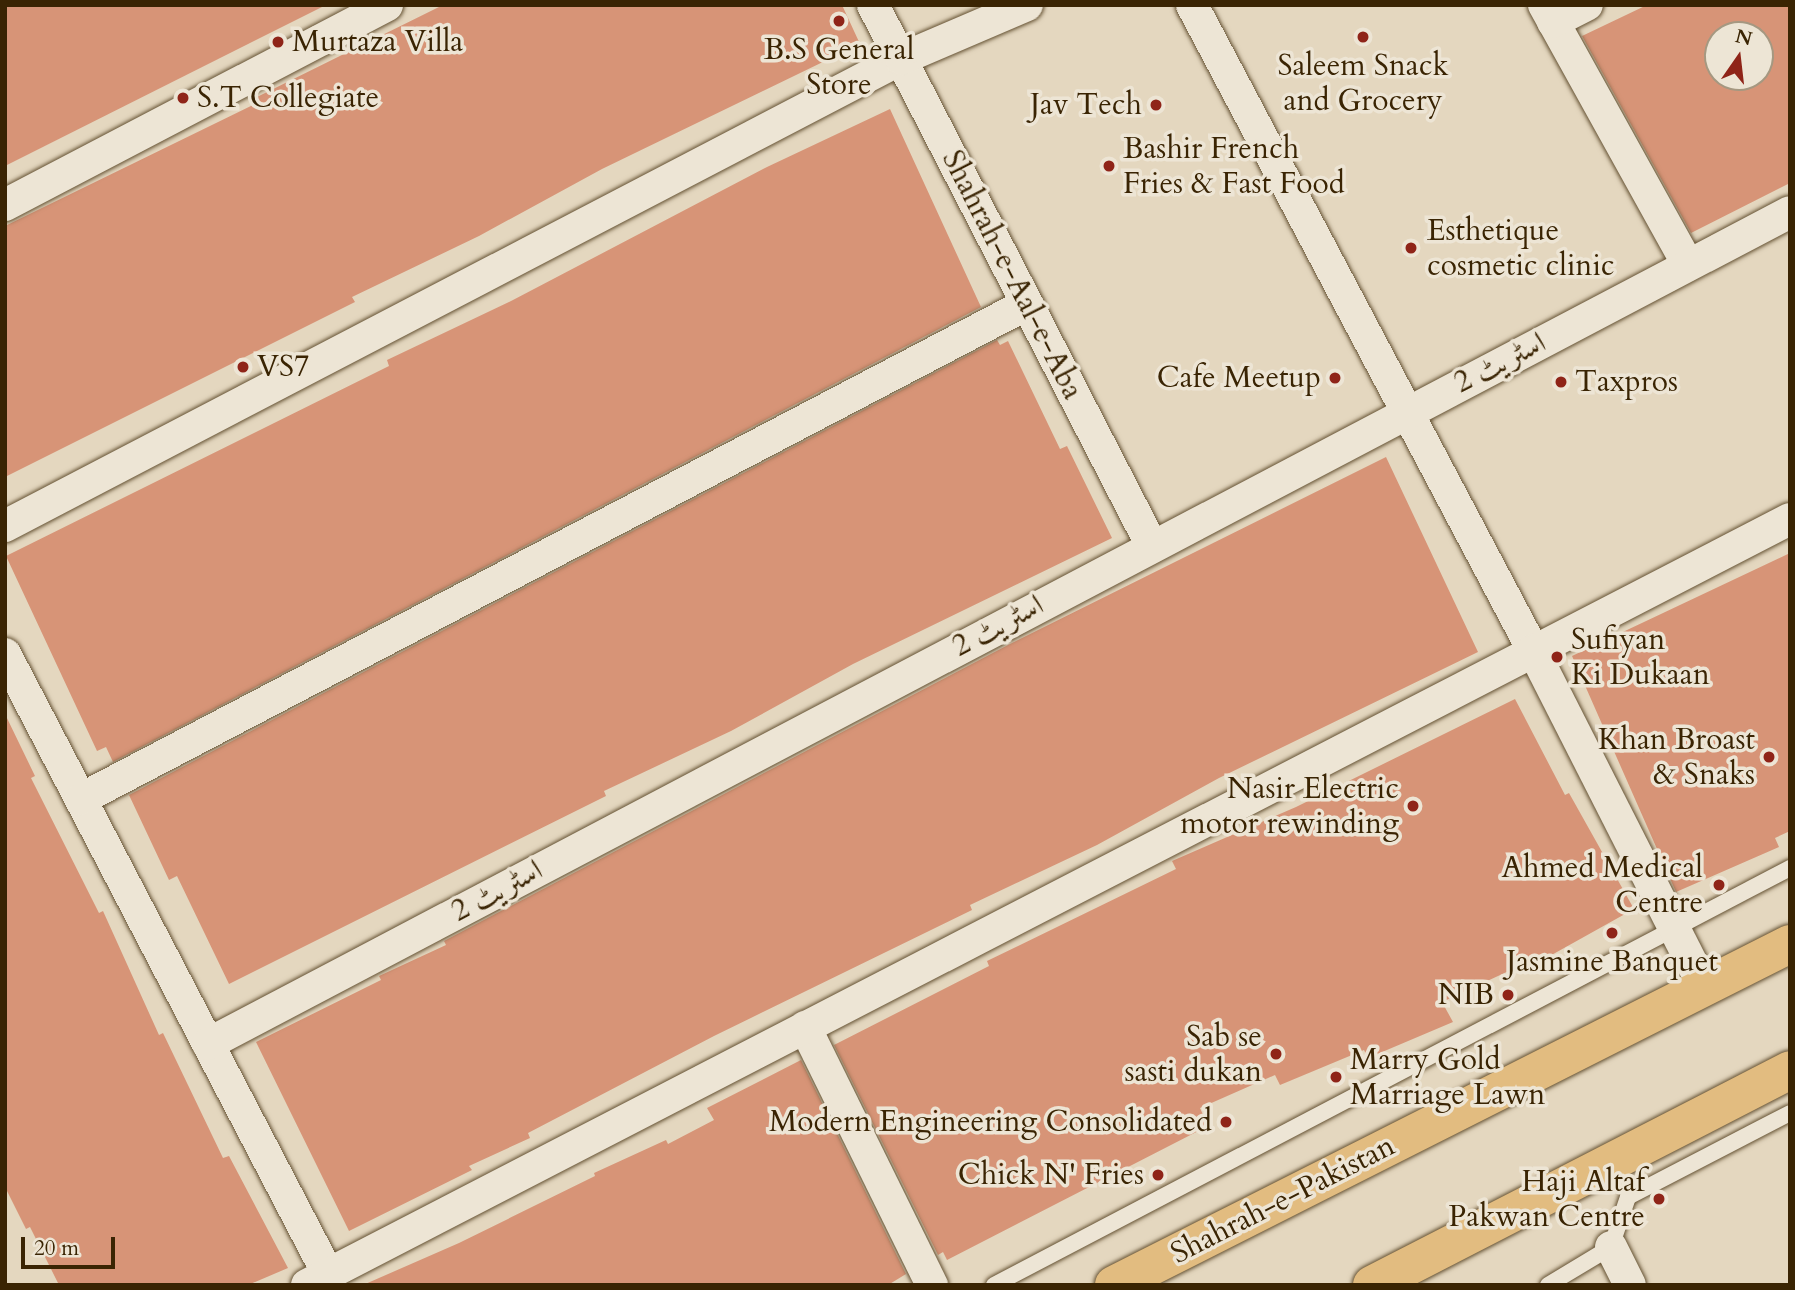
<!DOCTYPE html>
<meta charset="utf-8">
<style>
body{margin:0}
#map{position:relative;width:1795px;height:1290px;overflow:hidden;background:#e4d7bf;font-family:Cardo,Amiri,serif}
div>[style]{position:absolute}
.building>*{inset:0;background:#d79477}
.roads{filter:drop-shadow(0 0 2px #645132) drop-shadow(0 0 2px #645132)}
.lane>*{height:16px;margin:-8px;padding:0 8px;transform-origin:8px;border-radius:8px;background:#ede5d5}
.street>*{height:32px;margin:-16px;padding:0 16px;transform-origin:16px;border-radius:16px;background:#ede5d5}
.highway>*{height:38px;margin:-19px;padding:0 19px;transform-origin:19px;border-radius:19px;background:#e2bc80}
.dots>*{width:19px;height:19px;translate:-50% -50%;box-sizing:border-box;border:4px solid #ede5d5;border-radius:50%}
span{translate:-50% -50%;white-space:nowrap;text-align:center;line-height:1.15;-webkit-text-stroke:7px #ede5d5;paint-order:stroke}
.poi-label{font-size:30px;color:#3a2403}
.left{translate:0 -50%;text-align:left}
.right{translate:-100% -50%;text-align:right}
.street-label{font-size:30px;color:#3a2403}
.frame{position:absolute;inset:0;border:7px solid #3a2403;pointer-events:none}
.north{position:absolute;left:1704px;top:21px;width:70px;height:70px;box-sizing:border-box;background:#ede5d5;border:2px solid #a59881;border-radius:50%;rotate:14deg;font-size:19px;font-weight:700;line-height:28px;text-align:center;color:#3a2403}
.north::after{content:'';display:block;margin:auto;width:24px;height:32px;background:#8f2418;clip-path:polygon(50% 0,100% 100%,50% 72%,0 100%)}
.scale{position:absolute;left:21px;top:1237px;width:94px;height:32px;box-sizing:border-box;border:4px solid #3a2403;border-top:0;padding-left:9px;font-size:21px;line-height:24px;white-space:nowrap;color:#3a2403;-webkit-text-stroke:5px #ede5d5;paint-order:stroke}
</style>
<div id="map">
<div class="building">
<i style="clip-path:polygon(5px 5px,326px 5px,5px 166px)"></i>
<i style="clip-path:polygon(443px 5px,842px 5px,860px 44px,602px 169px,479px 236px,352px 297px,355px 302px,5px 477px,5px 226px,259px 102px,257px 97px)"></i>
<i style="clip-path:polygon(evenodd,1647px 5px,1790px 5px,1790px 183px,1691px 233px,1582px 36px,1647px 5px,1718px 35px,1760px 35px,1760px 77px,1718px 77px,1718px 35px)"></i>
<i style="clip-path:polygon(890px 109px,981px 307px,113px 762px,106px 747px,97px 751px,6px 556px,389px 366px,387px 360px,513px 300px,767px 167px)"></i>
<i style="clip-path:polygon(997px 340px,1000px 345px,1008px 341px,1060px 449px,1067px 446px,1112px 538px,853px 664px,731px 731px,604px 791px,606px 796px,229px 984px,177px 876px,169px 880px,129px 795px)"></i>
<i style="clip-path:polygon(1386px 457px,1478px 652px,1219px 778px,1097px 845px,970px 905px,972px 910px,714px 1036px,528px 1133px,530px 1138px,469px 1166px,472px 1170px,349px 1231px,256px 1042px,381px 980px,379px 976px,446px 945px,444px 941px,1008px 645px)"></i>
<i style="clip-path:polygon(1790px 553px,1790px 831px,1775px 838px,1779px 847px,1676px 892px,1572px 656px)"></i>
<i style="clip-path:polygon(1515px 699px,1565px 795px,1569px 793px,1634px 909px,1539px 962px,1537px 958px,1442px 1002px,1453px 1022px,1368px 1058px,1364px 1050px,1280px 1085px,1275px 1075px,1200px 1108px,1208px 1126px,947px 1260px,943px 1252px,938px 1255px,834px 1045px,989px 966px,987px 961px,1176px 869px,1172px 861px,1296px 807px)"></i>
<i style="clip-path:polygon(5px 714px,35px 776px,31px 778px,99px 913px,103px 911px,159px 1035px,163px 1033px,223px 1158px,229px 1156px,288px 1268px,248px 1285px,59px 1285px,30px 1227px,26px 1229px,5px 1187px)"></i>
<i style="clip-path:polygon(801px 1060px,906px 1274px,888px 1285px,363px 1285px,459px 1243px,595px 1176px,594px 1173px,666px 1140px,668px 1144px,714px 1120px,707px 1108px)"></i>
</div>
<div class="roads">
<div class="lane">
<i style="left:994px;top:1285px;width:899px;rotate:-27.65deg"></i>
<i style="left:1548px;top:1285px;width:74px;rotate:-31.1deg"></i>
<i style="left:1611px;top:1247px;width:53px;rotate:-71.2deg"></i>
<i style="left:1628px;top:1197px;width:182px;rotate:-27.4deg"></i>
</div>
<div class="street">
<i style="left:873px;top:5px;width:606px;rotate:62.72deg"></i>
<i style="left:1192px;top:5px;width:730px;rotate:62.14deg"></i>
<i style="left:1533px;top:650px;width:378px;rotate:63.1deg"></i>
<i style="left:1544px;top:5px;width:297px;rotate:61deg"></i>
<i style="left:1553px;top:22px;width:38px;rotate:-27deg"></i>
<i style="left:5px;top:205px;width:431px;rotate:-27.6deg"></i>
<i style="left:5px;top:526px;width:1010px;rotate:-27.53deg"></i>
<i style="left:901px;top:59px;width:137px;rotate:-23.2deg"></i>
<i style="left:5px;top:654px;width:699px;rotate:62.48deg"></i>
<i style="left:81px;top:799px;width:1068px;rotate:-27.62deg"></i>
<i style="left:805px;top:1027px;width:288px;rotate:63.8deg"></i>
<i style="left:208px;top:1044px;width:1787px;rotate:-27.74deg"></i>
<i style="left:1611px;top:1247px;width:42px;rotate:63.4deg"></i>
<i style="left:307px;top:1285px;width:1669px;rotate:-27.32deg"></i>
</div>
<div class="highway">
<i style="left:1114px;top:1285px;width:757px;rotate:-26.77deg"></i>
<i style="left:1372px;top:1285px;width:470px;rotate:-27.2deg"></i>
</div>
</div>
<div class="dots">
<i style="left:839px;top:21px;background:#8f2418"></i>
<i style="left:1363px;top:37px;background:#8f2418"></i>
<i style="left:278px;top:42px;background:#8f2418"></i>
<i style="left:183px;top:98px;background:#8f2418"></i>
<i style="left:1156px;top:105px;background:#8f2418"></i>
<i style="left:1109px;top:166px;background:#8f2418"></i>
<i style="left:1411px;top:248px;background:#8f2418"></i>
<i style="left:243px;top:367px;background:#8f2418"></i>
<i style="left:1335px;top:378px;background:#8f2418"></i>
<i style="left:1561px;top:382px;background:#8f2418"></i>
<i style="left:1557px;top:657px;background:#8f2418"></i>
<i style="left:1769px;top:757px;background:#8f2418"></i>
<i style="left:1413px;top:806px;background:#8f2418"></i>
<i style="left:1719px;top:885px;background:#8f2418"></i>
<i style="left:1612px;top:933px;background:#8f2418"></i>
<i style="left:1508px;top:995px;background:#8f2418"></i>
<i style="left:1276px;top:1054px;background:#8f2418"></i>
<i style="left:1336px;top:1077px;background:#8f2418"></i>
<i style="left:1226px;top:1122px;background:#8f2418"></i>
<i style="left:1158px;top:1175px;background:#8f2418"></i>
<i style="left:1659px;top:1199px;background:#8f2418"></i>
</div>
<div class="poi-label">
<span class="left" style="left:292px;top:42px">Murtaza Villa</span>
<span style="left:839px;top:67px">B.S General<br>Store</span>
<span style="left:1363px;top:83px">Saleem Snack<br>and Grocery</span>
<span class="left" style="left:197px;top:98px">S.T Collegiate</span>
<span class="right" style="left:1142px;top:105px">Jav Tech</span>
<span class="left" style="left:1123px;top:166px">Bashir French<br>Fries &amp; Fast Food</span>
<span class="left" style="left:1427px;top:248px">Esthetique<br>cosmetic clinic</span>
<span class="left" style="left:257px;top:367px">VS7</span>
<span class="right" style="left:1321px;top:378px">Cafe Meetup</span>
<span class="left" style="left:1575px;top:382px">Taxpros</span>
<span class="left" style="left:1571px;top:657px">Sufiyan<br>Ki Dukaan</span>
<span class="right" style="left:1755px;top:757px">Khan Broast<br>&amp; Snaks</span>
<span class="right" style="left:1399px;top:806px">Nasir Electric<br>motor rewinding</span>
<span class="right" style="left:1703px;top:885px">Ahmed Medical<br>Centre</span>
<span style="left:1612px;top:962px">Jasmine Banquet</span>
<span class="right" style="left:1494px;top:995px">NIB</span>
<span class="right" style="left:1262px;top:1054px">Sab se<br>sasti dukan</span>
<span class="left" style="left:1350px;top:1077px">Marry Gold<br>Marriage Lawn</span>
<span class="right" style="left:1212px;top:1122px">Modern Engineering Consolidated</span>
<span class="right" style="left:1144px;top:1175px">Chick N' Fries</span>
<span class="right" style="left:1645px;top:1199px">Haji Altaf<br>Pakwan Centre</span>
</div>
<div class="street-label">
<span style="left:1012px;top:275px;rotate:63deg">Shahrah-e-Aal-e-Aba</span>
<span style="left:1500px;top:363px;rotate:-27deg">اسٹریٹ 2</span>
<span style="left:998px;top:626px;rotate:-28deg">اسٹریٹ 2</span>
<span style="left:497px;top:891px;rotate:-28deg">اسٹریٹ 2</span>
<span style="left:1283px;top:1200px;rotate:-27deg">Shahrah-e-Pakistan</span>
</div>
<div class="frame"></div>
<div class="north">N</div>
<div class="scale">20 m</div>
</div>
